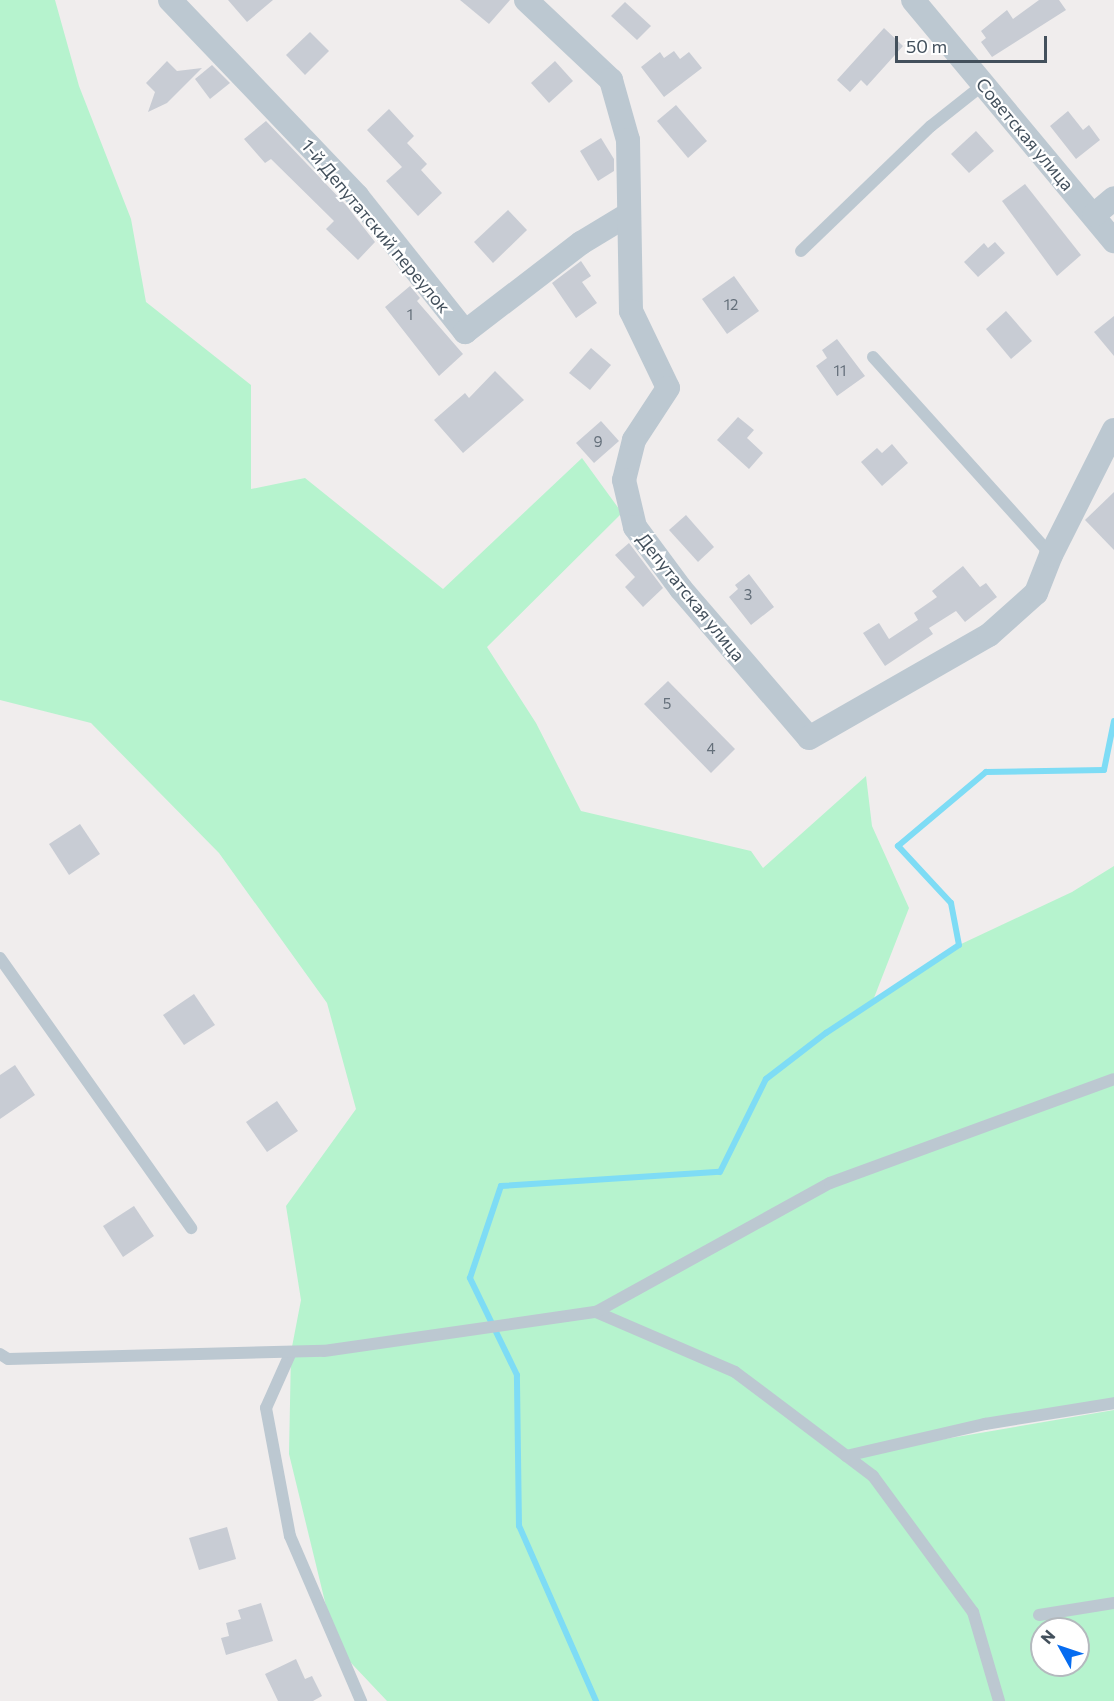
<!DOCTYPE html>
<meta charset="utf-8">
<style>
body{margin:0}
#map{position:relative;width:1114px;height:1701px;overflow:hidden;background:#f0eded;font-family:Commissioner,sans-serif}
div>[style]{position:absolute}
.green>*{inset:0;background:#b6f3ce}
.stream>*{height:6px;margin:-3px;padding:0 3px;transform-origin:3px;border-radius:3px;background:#7edcf5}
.building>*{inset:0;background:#c8ccd4}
.lane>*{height:12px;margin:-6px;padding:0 6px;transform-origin:6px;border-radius:6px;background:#bcc8d1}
.street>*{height:24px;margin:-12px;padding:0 12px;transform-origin:12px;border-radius:12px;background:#bcc8d1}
span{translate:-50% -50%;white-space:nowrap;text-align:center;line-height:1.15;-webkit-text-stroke:4.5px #fff;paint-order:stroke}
.number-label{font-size:15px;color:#646f7a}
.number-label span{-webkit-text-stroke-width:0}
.street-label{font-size:18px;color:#43505c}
.north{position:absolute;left:1030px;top:1617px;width:60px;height:60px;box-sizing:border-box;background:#fff;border:2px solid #b4b9be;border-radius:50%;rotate:310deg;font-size:16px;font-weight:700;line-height:24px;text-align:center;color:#43505c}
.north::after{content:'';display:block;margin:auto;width:21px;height:27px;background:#066cf0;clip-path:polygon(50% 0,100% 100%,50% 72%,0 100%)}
.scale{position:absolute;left:895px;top:36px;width:152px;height:27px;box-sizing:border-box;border:3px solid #43505c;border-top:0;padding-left:8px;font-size:18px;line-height:21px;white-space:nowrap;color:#43505c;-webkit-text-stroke:4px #fff;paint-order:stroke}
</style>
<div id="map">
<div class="green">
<i style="clip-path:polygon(evenodd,0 0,55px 0,79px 86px,131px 219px,146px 302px,251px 385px,251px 489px,305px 478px,443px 589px,582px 458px,622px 513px,487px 647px,536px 723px,581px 811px,751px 851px,763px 868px,866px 776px,872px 826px,909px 908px,872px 1003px,959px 945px,1072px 892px,1114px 866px,1114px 1403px,863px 1453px,1114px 1410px,1114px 1701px,387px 1701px,336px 1647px,289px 1454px,291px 1352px,301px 1300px,286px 1206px,356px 1109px,327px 1003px,219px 853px,91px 723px,0 700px,0 0,1042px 1629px,1078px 1629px,1078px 1665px,1042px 1665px,1042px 1629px)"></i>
</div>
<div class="stream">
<i style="left:596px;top:1701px;width:191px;rotate:-113.7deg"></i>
<i style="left:519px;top:1526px;width:151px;rotate:-90.8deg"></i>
<i style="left:517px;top:1375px;width:108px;rotate:-115.9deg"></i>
<i style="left:470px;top:1278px;width:97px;rotate:-71.4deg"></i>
<i style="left:501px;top:1186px;width:219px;rotate:-3.7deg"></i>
<i style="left:720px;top:1172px;width:104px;rotate:-63.7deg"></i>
<i style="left:766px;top:1079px;width:76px;rotate:-37.5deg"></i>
<i style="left:826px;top:1033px;width:159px;rotate:-33.5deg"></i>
<i style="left:959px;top:945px;width:43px;rotate:-100.8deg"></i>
<i style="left:951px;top:903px;width:78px;rotate:-132.9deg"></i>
<i style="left:898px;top:846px;width:115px;rotate:-40.1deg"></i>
<i style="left:986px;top:772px;width:118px;rotate:-1deg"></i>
<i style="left:1104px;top:770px;width:50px;rotate:-78.5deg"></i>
</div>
<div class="building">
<i style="clip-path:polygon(228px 0,273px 0,247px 22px)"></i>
<i style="clip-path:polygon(460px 0,510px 0,489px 24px)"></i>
<i style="clip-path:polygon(1039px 0,1059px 0,1066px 10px,992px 57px,981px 42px,986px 38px,981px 31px,1007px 10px,1013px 19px)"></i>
<i style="clip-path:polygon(625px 2px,651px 26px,637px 40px,611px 16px)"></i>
<i style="clip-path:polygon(884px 28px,903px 46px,867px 86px,861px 80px,850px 92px,837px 80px)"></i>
<i style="clip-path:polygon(310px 32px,329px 51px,305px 75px,286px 55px)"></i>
<i style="clip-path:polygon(674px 51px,680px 59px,689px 52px,702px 68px,664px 97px,641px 67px,660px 52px,664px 58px)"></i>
<i style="clip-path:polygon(167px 61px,177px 71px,202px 68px,167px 103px,148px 112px,155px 92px,146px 83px)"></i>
<i style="clip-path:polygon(555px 61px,573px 81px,549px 103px,531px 83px)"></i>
<i style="clip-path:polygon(212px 65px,230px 83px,210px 99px,195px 79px)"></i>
<i style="clip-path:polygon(676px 105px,707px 141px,688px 158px,657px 121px)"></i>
<i style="clip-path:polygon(389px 109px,414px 136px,407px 143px,427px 164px,421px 170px,442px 193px,418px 216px,386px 181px,402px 167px,367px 130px)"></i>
<i style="clip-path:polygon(1068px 111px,1083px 130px,1089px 125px,1100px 140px,1076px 159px,1050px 126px)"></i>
<i style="clip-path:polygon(266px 121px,346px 205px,375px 242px,358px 260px,326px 229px,334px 221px,271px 159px,265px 163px,244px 139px)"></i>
<i style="clip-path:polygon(976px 131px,994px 151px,969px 173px,951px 154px)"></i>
<i style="clip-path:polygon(601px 138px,614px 159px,614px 171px,598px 181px,580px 151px)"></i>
<i style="clip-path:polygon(1025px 184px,1081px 255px,1057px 276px,1002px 201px)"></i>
<i style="clip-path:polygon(508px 210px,527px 230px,493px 263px,474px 242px)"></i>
<i style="clip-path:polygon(995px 242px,1005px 253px,978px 277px,964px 262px,984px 243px,988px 248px)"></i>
<i style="clip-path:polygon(581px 261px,591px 276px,582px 282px,597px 303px,576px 318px,552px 283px)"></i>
<i style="clip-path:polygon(734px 276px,759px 311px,727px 334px,702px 299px)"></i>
<i style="clip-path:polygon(410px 286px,420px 298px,417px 301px,463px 354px,439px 376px,385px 307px)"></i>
<i style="clip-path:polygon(1006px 311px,1032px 341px,1011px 359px,986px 329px)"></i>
<i style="clip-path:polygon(1114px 316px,1114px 356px,1094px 332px)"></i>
<i style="clip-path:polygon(837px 339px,865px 376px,837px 396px,816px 366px,827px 358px,822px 350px)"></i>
<i style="clip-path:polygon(591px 348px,611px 365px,590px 390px,569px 373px)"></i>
<i style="clip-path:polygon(495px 371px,524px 400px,463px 453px,434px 420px,465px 393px,469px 398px)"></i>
<i style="clip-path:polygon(738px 417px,754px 430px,747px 438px,763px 453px,749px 469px,717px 440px)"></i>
<i style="clip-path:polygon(601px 421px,619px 441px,594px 463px,576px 443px)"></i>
<i style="clip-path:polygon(892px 444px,908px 463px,882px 486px,861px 462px,877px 448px,882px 453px)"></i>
<i style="clip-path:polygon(1114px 492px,1114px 550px,1085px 520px)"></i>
<i style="clip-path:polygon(686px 515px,714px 547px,698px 562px,669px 530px)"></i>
<i style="clip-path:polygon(629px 543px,663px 588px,643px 607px,625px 587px,635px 577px,615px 555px)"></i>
<i style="clip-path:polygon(963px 566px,980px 587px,986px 583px,997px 597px,965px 622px,956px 611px,929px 628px,933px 634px,885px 666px,863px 633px,879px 623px,889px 639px,918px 620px,914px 613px,937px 597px,932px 591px)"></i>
<i style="clip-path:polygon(749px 574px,774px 607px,751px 625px,729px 597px,738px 589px,735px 585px)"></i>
<i style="clip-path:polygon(668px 681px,735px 749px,711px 773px,644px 704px)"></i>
<i style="clip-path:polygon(80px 824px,100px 854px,69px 875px,49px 844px)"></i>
<i style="clip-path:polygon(194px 994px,215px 1025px,184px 1045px,163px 1015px)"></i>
<i style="clip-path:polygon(15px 1065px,35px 1095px,0 1119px,0 1075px)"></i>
<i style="clip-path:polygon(277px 1101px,298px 1131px,267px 1152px,246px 1122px)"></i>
<i style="clip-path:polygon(134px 1206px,154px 1236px,123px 1257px,103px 1226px)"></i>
<i style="clip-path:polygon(227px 1527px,236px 1559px,199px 1570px,189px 1538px)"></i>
<i style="clip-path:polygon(261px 1603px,273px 1641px,226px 1655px,221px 1638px,229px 1636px,226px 1623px,241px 1619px,238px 1610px)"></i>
<i style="clip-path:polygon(296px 1659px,305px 1679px,312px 1676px,322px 1696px,313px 1701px,278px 1701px,265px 1674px)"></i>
</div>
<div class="lane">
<i style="left:801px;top:251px;width:180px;rotate:-43.9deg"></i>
<i style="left:931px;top:126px;width:68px;rotate:-38.4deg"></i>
<i style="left:873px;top:357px;width:266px;rotate:48deg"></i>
<i style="left:0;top:958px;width:331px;rotate:54.7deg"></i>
<i style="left:596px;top:1312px;width:151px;rotate:23.3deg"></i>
<i style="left:735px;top:1372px;width:173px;rotate:37deg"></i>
<i style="left:873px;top:1476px;width:169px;rotate:53.7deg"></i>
<i style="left:973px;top:1612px;width:93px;rotate:73.7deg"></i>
<i style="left:291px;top:1352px;width:61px;rotate:114.1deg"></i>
<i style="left:266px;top:1408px;width:130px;rotate:79.4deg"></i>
<i style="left:290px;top:1536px;width:180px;rotate:66.7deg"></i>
<i style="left:0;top:1354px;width:9px;rotate:32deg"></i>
<i style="left:8px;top:1359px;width:316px;rotate:-1.5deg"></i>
<i style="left:324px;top:1351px;width:275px;rotate:-8.2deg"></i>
<i style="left:596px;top:1312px;width:267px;rotate:-28.9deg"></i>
<i style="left:830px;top:1183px;width:302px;rotate:-20.1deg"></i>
<i style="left:846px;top:1456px;width:143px;rotate:-13deg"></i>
<i style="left:985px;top:1424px;width:131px;rotate:-9.2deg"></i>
<i style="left:1039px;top:1615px;width:76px;rotate:-9.1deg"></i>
</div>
<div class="street">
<i style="left:170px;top:0;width:271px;rotate:46.3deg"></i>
<i style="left:357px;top:196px;width:174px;rotate:51.5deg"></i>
<i style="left:465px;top:332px;width:146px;rotate:-37.5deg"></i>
<i style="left:581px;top:243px;width:56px;rotate:-31.1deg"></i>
<i style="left:526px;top:0;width:117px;rotate:43.3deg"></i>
<i style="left:611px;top:80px;width:62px;rotate:74.2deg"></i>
<i style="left:628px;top:140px;width:171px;rotate:89deg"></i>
<i style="left:631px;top:311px;width:85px;rotate:64.3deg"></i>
<i style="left:668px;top:388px;width:62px;rotate:123.2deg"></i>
<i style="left:634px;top:440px;width:41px;rotate:104deg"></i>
<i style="left:624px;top:480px;width:48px;rotate:76.8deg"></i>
<i style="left:635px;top:527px;width:77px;rotate:53.4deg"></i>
<i style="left:681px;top:589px;width:196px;rotate:49.3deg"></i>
<i style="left:809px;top:738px;width:207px;rotate:-29.8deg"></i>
<i style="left:989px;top:635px;width:63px;rotate:-41.8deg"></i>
<i style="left:1036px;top:593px;width:41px;rotate:-68.5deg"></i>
<i style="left:1051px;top:555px;width:140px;rotate:-63.3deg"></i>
<i style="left:913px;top:0;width:314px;rotate:50.2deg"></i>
<i style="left:1094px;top:215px;width:26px;rotate:-40deg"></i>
</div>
<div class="number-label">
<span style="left:731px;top:305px">12</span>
<span style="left:410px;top:315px">1</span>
<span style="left:840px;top:371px">11</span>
<span style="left:598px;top:442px">9</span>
<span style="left:748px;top:595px">3</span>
<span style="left:667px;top:704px">5</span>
<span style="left:711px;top:749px">4</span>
</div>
<div class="street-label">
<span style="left:1025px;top:134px;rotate:50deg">Советская улица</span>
<span style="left:376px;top:226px;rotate:50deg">1-й Депутатский переулок</span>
<span style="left:691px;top:597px;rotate:51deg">Депутатская улица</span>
</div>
<div class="north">N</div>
<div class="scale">50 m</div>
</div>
